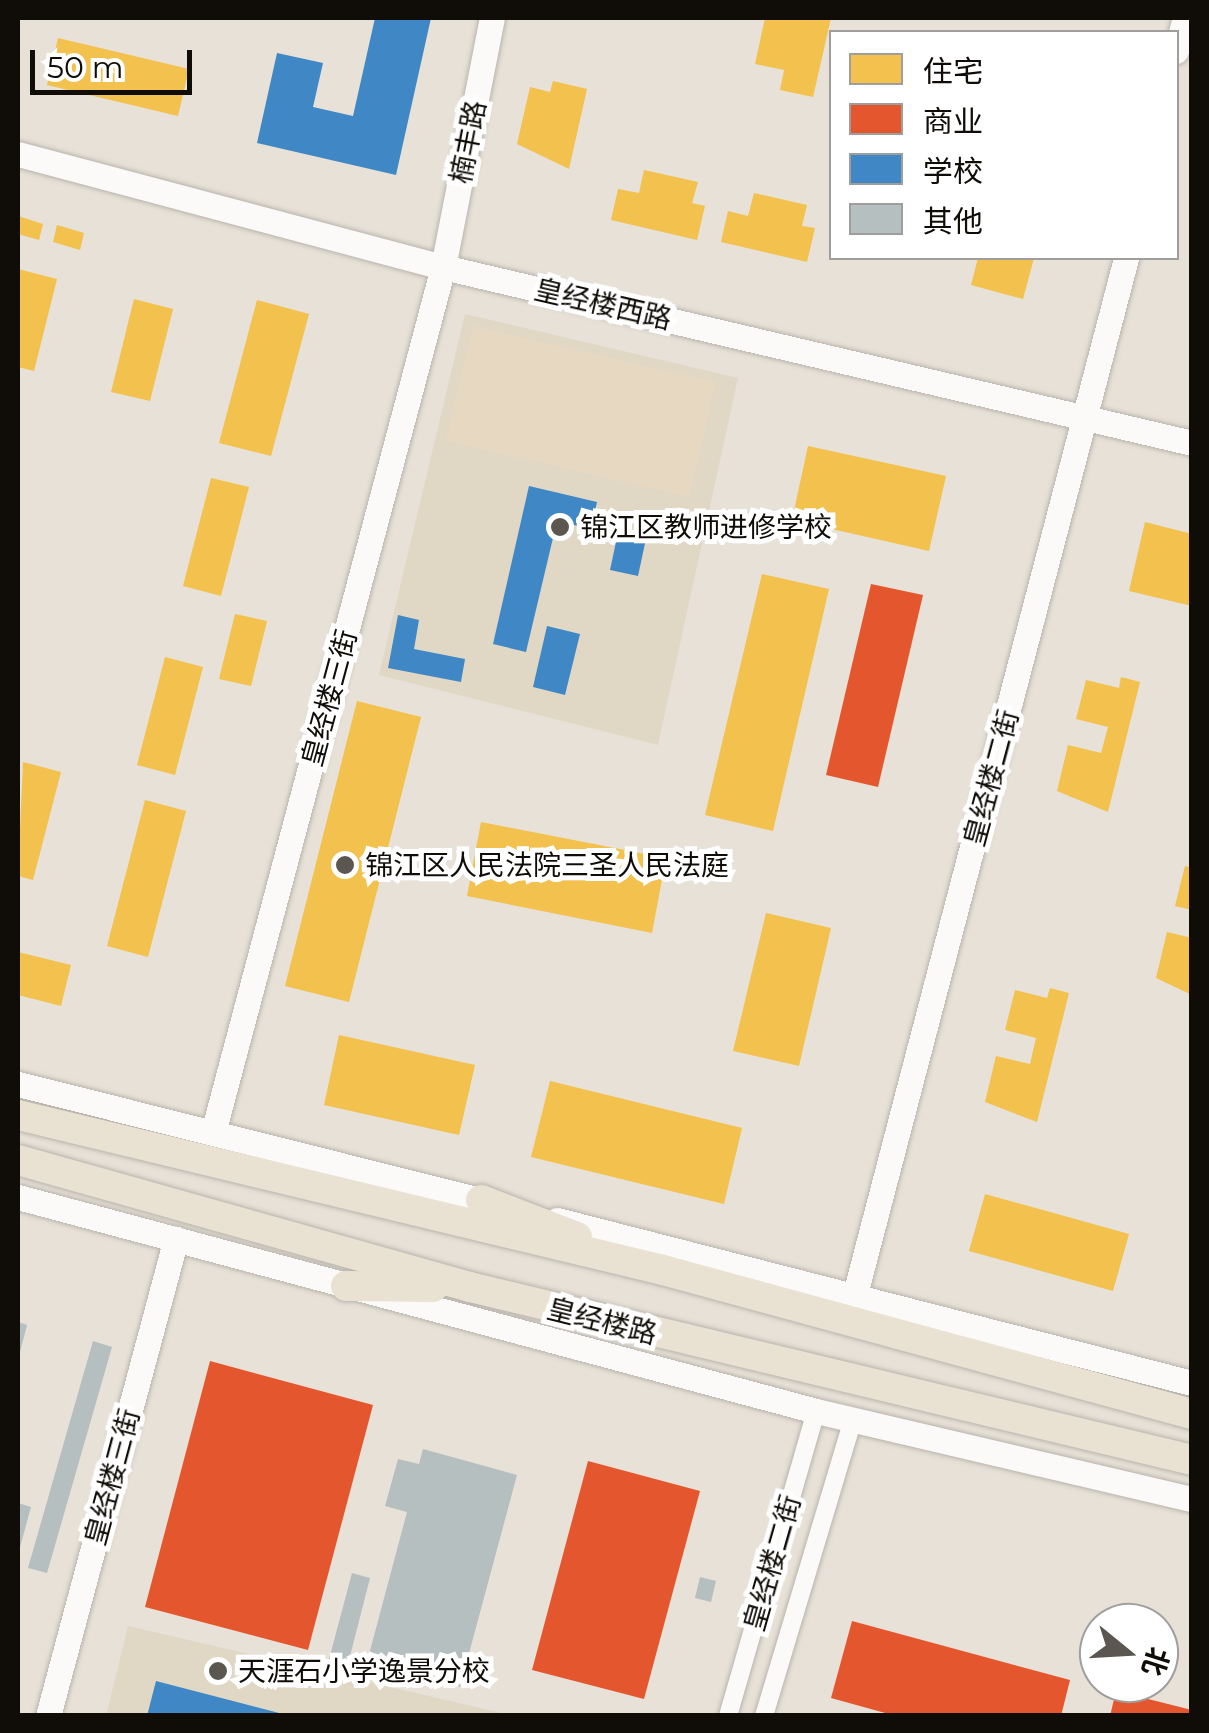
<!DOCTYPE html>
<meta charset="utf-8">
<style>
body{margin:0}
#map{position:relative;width:1209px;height:1733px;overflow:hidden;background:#e7e1d7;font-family:Montserrat,"Noto Sans SC",sans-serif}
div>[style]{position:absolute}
.built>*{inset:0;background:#e1d7c5}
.green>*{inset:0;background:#e7d9c1}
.homes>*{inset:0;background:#f2c14e}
.shops>*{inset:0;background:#e4572e}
.schools>*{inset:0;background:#3f88c5}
.building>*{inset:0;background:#b6bfc0}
.roads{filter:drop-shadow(0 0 2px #b9b4ad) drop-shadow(0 0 2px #b9b4ad)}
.street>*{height:18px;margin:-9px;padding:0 9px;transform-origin:9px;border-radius:9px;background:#fbfaf9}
.secondary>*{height:25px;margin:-12.5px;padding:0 12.5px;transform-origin:12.5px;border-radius:12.5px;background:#fbfaf9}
.highway>*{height:30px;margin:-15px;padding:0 15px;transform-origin:15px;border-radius:15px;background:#e9e2d3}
.dots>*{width:28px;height:28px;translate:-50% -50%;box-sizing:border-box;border:5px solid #fff;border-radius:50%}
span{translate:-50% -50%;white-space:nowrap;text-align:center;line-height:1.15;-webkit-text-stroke:10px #fff;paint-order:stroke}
.street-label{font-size:28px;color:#100c07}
.poi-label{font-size:28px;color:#100c07}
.left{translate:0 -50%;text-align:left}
.frame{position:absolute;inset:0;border:20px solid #100c07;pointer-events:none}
.legend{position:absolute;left:829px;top:30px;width:350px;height:230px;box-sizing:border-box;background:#fff;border:2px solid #9f9e9c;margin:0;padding:12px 18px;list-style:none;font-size:30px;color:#100c07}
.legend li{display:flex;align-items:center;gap:20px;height:50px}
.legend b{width:50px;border:2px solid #9f9e9c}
.north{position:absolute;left:1079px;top:1603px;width:100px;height:100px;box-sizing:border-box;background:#fff;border:2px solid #9f9e9c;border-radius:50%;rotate:108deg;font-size:28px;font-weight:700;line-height:40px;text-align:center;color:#100c07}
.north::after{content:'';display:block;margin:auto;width:35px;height:45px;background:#5b5750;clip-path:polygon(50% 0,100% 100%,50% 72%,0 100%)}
.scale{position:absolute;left:30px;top:50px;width:162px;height:45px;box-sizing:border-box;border:5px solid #100c07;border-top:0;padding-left:12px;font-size:30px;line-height:35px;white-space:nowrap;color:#100c07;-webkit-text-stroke:8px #fff;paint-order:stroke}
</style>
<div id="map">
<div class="built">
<i style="clip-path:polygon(465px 314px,738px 378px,658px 745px,379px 675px)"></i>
<i style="clip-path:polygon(128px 1626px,510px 1715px,106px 1716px)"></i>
</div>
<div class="green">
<i style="clip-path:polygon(473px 326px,716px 382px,689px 497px,446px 441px)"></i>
</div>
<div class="homes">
<i style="clip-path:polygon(765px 18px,831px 18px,813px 97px,780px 90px,784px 70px,755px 64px)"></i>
<i style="clip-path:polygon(58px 38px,189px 69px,178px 116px,47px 85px)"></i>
<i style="clip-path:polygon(553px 81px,587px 89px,569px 169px,517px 144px,530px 87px,550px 92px)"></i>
<i style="clip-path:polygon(644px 170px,698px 182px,692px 203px,705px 206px,697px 240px,611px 220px,618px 189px,639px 193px)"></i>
<i style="clip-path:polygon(754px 193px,807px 205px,802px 226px,815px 228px,807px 262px,721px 242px,728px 211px,748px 216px)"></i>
<i style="clip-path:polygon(18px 216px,43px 224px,39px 240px,18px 234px)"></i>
<i style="clip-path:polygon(57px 225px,84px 233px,80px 250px,53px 242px)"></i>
<i style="clip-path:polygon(978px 258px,1034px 258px,1023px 299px,971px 285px)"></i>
<i style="clip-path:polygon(18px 269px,57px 279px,34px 371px,18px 367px)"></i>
<i style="clip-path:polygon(134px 299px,173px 309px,150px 401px,111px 392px)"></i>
<i style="clip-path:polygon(257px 300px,309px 314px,271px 456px,219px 443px)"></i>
<i style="clip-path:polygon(808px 446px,946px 476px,929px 551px,792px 520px)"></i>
<i style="clip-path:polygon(211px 478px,249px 487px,221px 596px,183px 586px)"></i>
<i style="clip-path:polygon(1145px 522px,1192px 534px,1192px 606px,1129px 591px)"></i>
<i style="clip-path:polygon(762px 574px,829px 589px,773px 831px,705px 815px)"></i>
<i style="clip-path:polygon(235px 614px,267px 621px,251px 686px,219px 679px)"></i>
<i style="clip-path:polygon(165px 657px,203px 667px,175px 775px,137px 765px)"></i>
<i style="clip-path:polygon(1121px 677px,1140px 682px,1108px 812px,1057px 791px,1068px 745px,1101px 753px,1108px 727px,1076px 719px,1086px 680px,1119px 688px)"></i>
<i style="clip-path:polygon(357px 701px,421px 717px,349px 1002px,285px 986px)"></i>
<i style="clip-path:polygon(23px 762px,61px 772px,33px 880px,18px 876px)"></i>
<i style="clip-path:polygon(145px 800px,186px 811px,148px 957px,107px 946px)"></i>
<i style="clip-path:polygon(481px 822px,666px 858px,652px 933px,467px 896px)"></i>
<i style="clip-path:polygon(1185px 866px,1192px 868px,1192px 910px,1175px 906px)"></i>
<i style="clip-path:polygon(766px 913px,831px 928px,799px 1066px,733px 1051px)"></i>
<i style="clip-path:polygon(1167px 932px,1192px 938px,1192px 995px,1156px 978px)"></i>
<i style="clip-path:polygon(18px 952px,71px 965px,61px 1006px,18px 995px)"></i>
<i style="clip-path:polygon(1050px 988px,1069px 993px,1037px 1122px,985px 1102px,996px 1056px,1030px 1064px,1036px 1038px,1005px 1030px,1015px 990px,1047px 998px)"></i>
<i style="clip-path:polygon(339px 1035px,475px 1065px,459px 1135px,324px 1105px)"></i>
<i style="clip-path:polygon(550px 1081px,742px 1128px,724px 1204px,531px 1157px)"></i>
<i style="clip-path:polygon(985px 1194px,1129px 1234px,1113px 1291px,969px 1251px)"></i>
</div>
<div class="shops">
<i style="clip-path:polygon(871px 584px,923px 595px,878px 787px,826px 775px)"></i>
<i style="clip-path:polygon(210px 1361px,373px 1405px,308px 1650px,145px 1607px)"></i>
<i style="clip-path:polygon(588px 1461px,700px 1491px,644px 1699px,532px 1670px)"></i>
<i style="clip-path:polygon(852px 1621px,1070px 1680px,1061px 1716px,896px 1716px,831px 1698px)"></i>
<i style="clip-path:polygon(1116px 1691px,1192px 1710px,1192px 1716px,1110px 1716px)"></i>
</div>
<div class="schools">
<i style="clip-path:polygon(375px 18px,431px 18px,396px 175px,257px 143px,277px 53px,323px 63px,313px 107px,353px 116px)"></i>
<i style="clip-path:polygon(529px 486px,597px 502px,591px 529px,557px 521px,526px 652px,493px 644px)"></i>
<i style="clip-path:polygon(619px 528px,647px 534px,638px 576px,610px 570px)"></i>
<i style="clip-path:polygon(398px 615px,419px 620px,414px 649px,465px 659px,461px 682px,388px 668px)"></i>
<i style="clip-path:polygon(547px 626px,580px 634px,565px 695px,533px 687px)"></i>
<i style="clip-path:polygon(156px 1681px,283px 1714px,283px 1716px,147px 1716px)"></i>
</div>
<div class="building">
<i style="clip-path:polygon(18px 1322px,27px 1325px,19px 1356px,18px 1356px)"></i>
<i style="clip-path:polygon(93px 1341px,112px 1347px,47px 1573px,28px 1568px)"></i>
<i style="clip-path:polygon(423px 1449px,517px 1475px,460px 1687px,367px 1662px,407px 1512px,385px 1506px,398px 1459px,419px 1464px)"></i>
<i style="clip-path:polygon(18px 1503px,31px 1507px,19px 1551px,18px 1551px)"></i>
<i style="clip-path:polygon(352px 1573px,370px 1578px,347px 1668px,328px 1663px)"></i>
<i style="clip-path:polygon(700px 1577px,716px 1581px,711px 1602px,695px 1598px)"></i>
</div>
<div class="roads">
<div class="street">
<i style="left:728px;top:1716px;width:317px;rotate:-73.9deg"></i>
<i style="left:764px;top:1716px;width:309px;rotate:-73.3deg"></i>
</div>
<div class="secondary">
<i style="left:1176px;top:51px;width:34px;rotate:-75deg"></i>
<i style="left:18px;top:154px;width:440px;rotate:14.9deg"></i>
<i style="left:443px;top:267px;width:769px;rotate:13.22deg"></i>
<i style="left:18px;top:1084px;width:496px;rotate:14.1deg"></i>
<i style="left:214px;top:1129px;width:892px;rotate:-75.12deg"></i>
<i style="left:443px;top:267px;width:254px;rotate:-78.9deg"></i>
<i style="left:18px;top:1197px;width:826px;rotate:15.01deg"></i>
<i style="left:816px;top:1411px;width:386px;rotate:13.2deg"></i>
<i style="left:557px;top:1220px;width:656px;rotate:14.4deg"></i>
<i style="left:854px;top:1298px;width:1075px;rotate:-75.34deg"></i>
<i style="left:48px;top:1716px;width:494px;rotate:-75deg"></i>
</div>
<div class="highway">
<i style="left:18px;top:1115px;width:663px;rotate:13.51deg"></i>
<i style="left:663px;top:1270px;width:548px;rotate:15.23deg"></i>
<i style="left:18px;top:1160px;width:470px;rotate:15.7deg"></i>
<i style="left:470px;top:1287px;width:742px;rotate:13.47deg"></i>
<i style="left:481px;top:1200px;width:103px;rotate:21.1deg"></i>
<i style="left:346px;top:1286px;width:87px;rotate:0.7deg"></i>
</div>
</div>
<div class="dots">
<i style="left:560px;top:527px;background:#5b5750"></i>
<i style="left:345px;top:865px;background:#5b5750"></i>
<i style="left:218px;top:1671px;background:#5b5750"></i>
</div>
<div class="street-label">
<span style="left:468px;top:142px;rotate:-79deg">楠丰路</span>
<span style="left:603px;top:304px;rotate:13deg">皇经楼西路</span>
<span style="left:329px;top:698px;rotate:-75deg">皇经楼三街</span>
<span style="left:991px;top:778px;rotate:-75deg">皇经楼二街</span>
<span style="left:602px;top:1321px;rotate:14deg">皇经楼路</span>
<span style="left:112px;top:1477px;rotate:-75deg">皇经楼三街</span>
<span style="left:772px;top:1563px;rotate:-74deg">皇经楼二街</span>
</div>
<div class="poi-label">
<span class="left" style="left:580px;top:527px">锦江区教师进修学校</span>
<span class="left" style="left:365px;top:865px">锦江区人民法院三圣人民法庭</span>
<span class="left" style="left:238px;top:1671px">天涯石小学逸景分校</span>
</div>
<div class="frame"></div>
<ul class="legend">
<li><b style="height:28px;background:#f2c14e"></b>住宅</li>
<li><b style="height:28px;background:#e4572e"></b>商业</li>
<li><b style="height:28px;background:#3f88c5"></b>学校</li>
<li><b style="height:28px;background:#b6bfc0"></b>其他</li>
</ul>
<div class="north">北</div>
<div class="scale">50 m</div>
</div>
